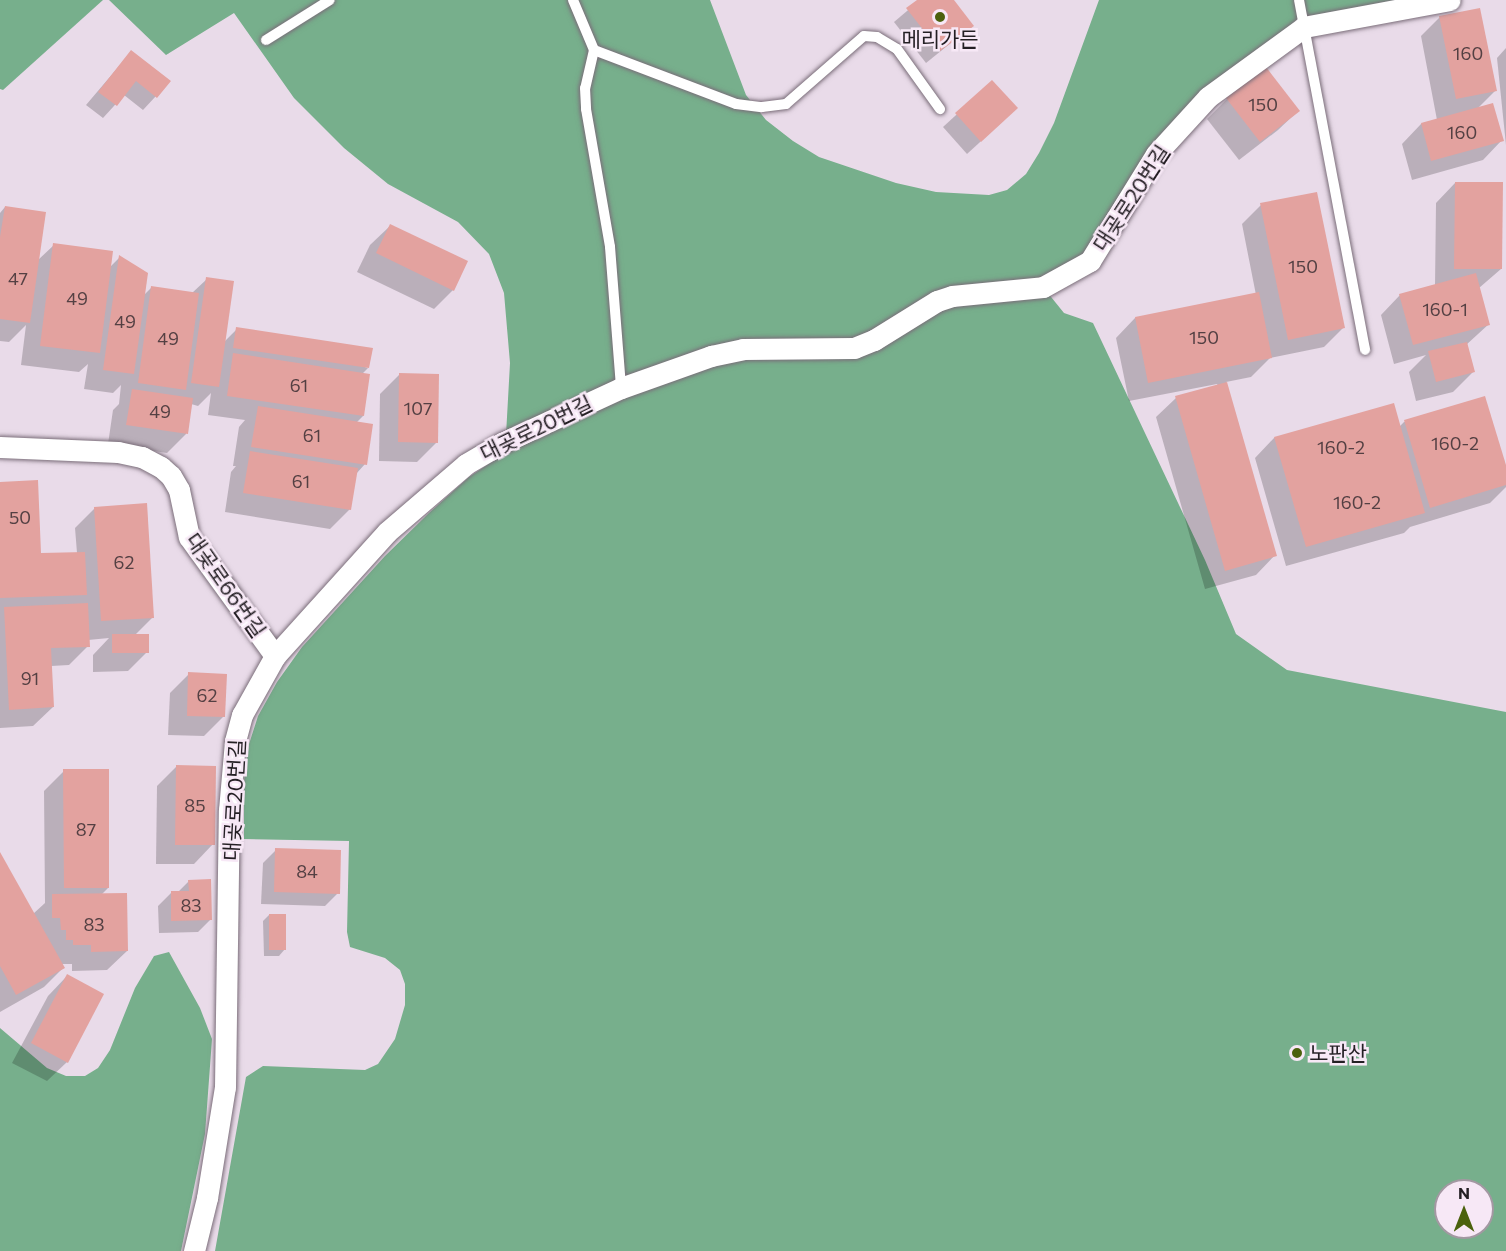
<!DOCTYPE html>
<meta charset="utf-8">
<style>
body{margin:0}
#map{position:relative;width:1506px;height:1251px;overflow:hidden;background:#e9dbe9;font-family:Commissioner,"Noto Sans KR",sans-serif}
div>[style]{position:absolute}
.forest>*{inset:0;background:#77af8c}
.shadow>*{inset:0;background:#0003}
.building>*{inset:0;background:#e3a29f}
.roads{filter:drop-shadow(0 0 2px #7a6d79) drop-shadow(0 0 2px #7a6d79)}
.lane>*{height:10px;margin:-5px;padding:0 5px;transform-origin:5px;border-radius:5px;background:#fff}
.street>*{height:21px;margin:-10.5px;padding:0 10.5px;transform-origin:10.5px;border-radius:10.5px;background:#fff}
.dots>*{width:16px;height:16px;translate:-50% -50%;box-sizing:border-box;border:3px solid #f7e8f6;border-radius:50%}
span{translate:-50% -50%;white-space:nowrap;text-align:center;line-height:1.15;-webkit-text-stroke:5px #f7e8f6;paint-order:stroke}
.number-label{font-size:18px;color:#544043}
.number-label span{-webkit-text-stroke-width:0}
.poi-label{font-size:21px;color:#241f24}
.left{translate:0 -50%;text-align:left}
.street-label{font-size:21px;color:#241f24}
.north{position:absolute;left:1434px;top:1179px;width:60px;height:60px;box-sizing:border-box;background:#f7e8f6;border:2px solid #a398a2;border-radius:50%;rotate:0deg;font-size:16px;font-weight:700;line-height:24px;text-align:center;color:#241f24}
.north::after{content:'';display:block;margin:auto;width:21px;height:27px;background:#4b610d;clip-path:polygon(50% 0,100% 100%,50% 72%,0 100%)}
</style>
<div id="map">
<div class="forest">
<i style="clip-path:polygon(0 0,103px 0,3px 90px,0 89px)"></i>
<i style="clip-path:polygon(evenodd,109px 0,710px 0,746px 95px,766px 120px,793px 141px,819px 157px,896px 183px,936px 192px,989px 195px,1007px 190px,1026px 174px,1039px 153px,1054px 123px,1099px 0,1445px 0,1304px 27px,1208px 97px,1090px 261px,1043px 287px,1064px 313px,1093px 323px,1205px 560px,1236px 634px,1287px 670px,1506px 712px,1506px 1251px,215px 1251px,246px 1077px,263px 1066px,365px 1070px,378px 1064px,395px 1039px,405px 1005px,405px 984px,400px 970px,385px 958px,350px 947px,347px 932px,349px 841px,244px 839px,244px 781px,249px 744px,258px 716px,277px 682px,302px 647px,385px 556px,429px 513px,469px 477px,505px 453px,510px 363px,504px 293px,489px 254px,458px 222px,388px 184px,344px 148px,294px 98px,234px 13px,166px 55px,109px 0,1446px 1191px,1482px 1191px,1482px 1227px,1446px 1227px,1446px 1191px)"></i>
<i style="clip-path:polygon(169px 952px,200px 1008px,212px 1039px,205px 1134px,181px 1251px,0 1251px,0 1028px,47px 1068px,66px 1076px,85px 1076px,98px 1068px,110px 1050px,135px 988px,154px 956px)"></i>
</div>
<div class="shadow">
<i style="clip-path:polygon(920px 0,952px 0,972px 26px,926px 63px,894px 22px)"></i>
<i style="clip-path:polygon(1440px 17px,1495px 91px,1477px 109px,1502px 140px,1483px 160px,1412px 180px,1402px 144px,1421px 124px,1437px 120px,1421px 36px)"></i>
<i style="clip-path:polygon(1506px 48px,1506px 145px,1497px 58px)"></i>
<i style="clip-path:polygon(131px 52px,169px 82px,143px 110px,124px 95px,103px 118px,86px 105px)"></i>
<i style="clip-path:polygon(1266px 69px,1298px 111px,1278px 130px,1239px 160px,1207px 119px,1227px 99px)"></i>
<i style="clip-path:polygon(992px 82px,1003px 121px,967px 154px,943px 127px)"></i>
<i style="clip-path:polygon(1455px 183px,1501px 269px,1479px 288px,1489px 324px,1466px 345px,1473px 372px,1453px 392px,1416px 401px,1409px 372px,1426px 355px,1394px 364px,1381px 315px,1400px 295px,1435px 286px,1436px 203px)"></i>
<i style="clip-path:polygon(1261px 205px,1343px 328px,1324px 347px,1270px 358px,1251px 377px,1226px 382px,1275px 555px,1256px 575px,1205px 589px,1156px 417px,1176px 398px,1218px 386px,1217px 384px,1129px 401px,1116px 338px,1135px 318px,1256px 295px,1242px 224px)"></i>
<i style="clip-path:polygon(5px 207px,38px 260px,54px 245px,110px 267px,120px 257px,143px 296px,151px 288px,192px 293px,207px 279px,224px 342px,237px 329px,368px 368px,362px 374px,363px 416px,356px 423px,365px 464px,356px 474px,350px 509px,330px 529px,225px 512px,231px 472px,236px 466px,233px 466px,239px 427px,245px 420px,208px 415px,211px 393px,198px 406px,191px 404px,186px 434px,167px 453px,108px 444px,113px 410px,119px 404px,121px 385px,113px 393px,84px 389px,88px 364px,79px 372px,21px 365px,26px 325px,9px 342px,0 341px,0 213px)"></i>
<i style="clip-path:polygon(390px 226px,453px 290px,434px 309px,357px 272px,370px 245px)"></i>
<i style="clip-path:polygon(399px 375px,436px 443px,417px 462px,379px 461px,380px 394px)"></i>
<i style="clip-path:polygon(1484px 398px,1506px 470px,1506px 487px,1490px 503px,1410px 527px,1404px 533px,1286px 566px,1255px 458px,1274px 438px,1393px 405px,1399px 427px,1404px 422px)"></i>
<i style="clip-path:polygon(0 483px,39px 555px,77px 553px,75px 528px,95px 508px,153px 617px,135px 635px,147px 652px,128px 671px,93px 672px,93px 655px,109px 638px,88px 640px,88px 646px,69px 665px,51px 666px,53px 707px,33px 726px,0 728px)"></i>
<i style="clip-path:polygon(189px 674px,224px 716px,204px 736px,168px 735px,170px 693px)"></i>
<i style="clip-path:polygon(176px 767px,213px 844px,194px 864px,156px 864px,157px 786px)"></i>
<i style="clip-path:polygon(64px 771px,108px 888px,101px 895px,127px 951px,107px 970px,72px 971px,72px 964px,61px 964px,63px 968px,44px 987px,0 1012px,0 855px,33px 914px,45px 903px,44px 791px)"></i>
<i style="clip-path:polygon(276px 850px,338px 893px,325px 906px,261px 904px,263px 863px)"></i>
<i style="clip-path:polygon(189px 881px,211px 919px,198px 932px,159px 933px,158px 906px,171px 893px,178px 892px)"></i>
<i style="clip-path:polygon(269px 915px,285px 949px,279px 956px,264px 956px,263px 921px)"></i>
<i style="clip-path:polygon(67px 976px,67px 1062px,47px 1081px,12px 1063px,48px 996px)"></i>
</div>
<div class="building">
<i style="clip-path:polygon(917px 0,954px 0,974px 26px,940px 51px,906px 8px)"></i>
<i style="clip-path:polygon(1480px 8px,1497px 91px,1456px 99px,1439px 16px)"></i>
<i style="clip-path:polygon(131px 50px,171px 81px,157px 98px,136px 81px,117px 106px,98px 92px)"></i>
<i style="clip-path:polygon(1266px 67px,1300px 111px,1260px 142px,1226px 98px)"></i>
<i style="clip-path:polygon(992px 80px,1018px 108px,981px 142px,955px 113px)"></i>
<i style="clip-path:polygon(1493px 103px,1504px 141px,1431px 161px,1421px 123px)"></i>
<i style="clip-path:polygon(1455px 182px,1503px 182px,1502px 269px,1454px 269px)"></i>
<i style="clip-path:polygon(1317px 192px,1345px 328px,1288px 340px,1260px 203px)"></i>
<i style="clip-path:polygon(5px 206px,46px 212px,30px 323px,0 319px,0 237px)"></i>
<i style="clip-path:polygon(390px 224px,468px 261px,454px 291px,376px 253px)"></i>
<i style="clip-path:polygon(53px 243px,113px 251px,100px 353px,40px 346px)"></i>
<i style="clip-path:polygon(119px 255px,148px 273px,134px 374px,103px 370px)"></i>
<i style="clip-path:polygon(1476px 273px,1490px 325px,1413px 345px,1399px 294px)"></i>
<i style="clip-path:polygon(206px 277px,234px 281px,219px 387px,191px 383px)"></i>
<i style="clip-path:polygon(151px 286px,199px 293px,186px 390px,138px 383px)"></i>
<i style="clip-path:polygon(1259px 292px,1272px 358px,1148px 383px,1135px 317px)"></i>
<i style="clip-path:polygon(236px 327px,373px 348px,369px 368px,233px 348px)"></i>
<i style="clip-path:polygon(1467px 342px,1475px 372px,1436px 382px,1428px 351px)"></i>
<i style="clip-path:polygon(233px 353px,370px 374px,364px 416px,227px 396px)"></i>
<i style="clip-path:polygon(399px 373px,439px 374px,438px 443px,398px 442px)"></i>
<i style="clip-path:polygon(1227px 382px,1277px 556px,1225px 571px,1175px 396px)"></i>
<i style="clip-path:polygon(132px 389px,193px 398px,188px 434px,126px 425px)"></i>
<i style="clip-path:polygon(1485px 396px,1506px 465px,1506px 485px,1430px 508px,1404px 420px)"></i>
<i style="clip-path:polygon(1394px 403px,1425px 513px,1306px 547px,1274px 437px)"></i>
<i style="clip-path:polygon(258px 406px,373px 424px,367px 465px,251px 447px)"></i>
<i style="clip-path:polygon(250px 451px,358px 468px,351px 510px,243px 493px)"></i>
<i style="clip-path:polygon(38px 480px,41px 553px,85px 552px,87px 595px,0 598px,0 482px)"></i>
<i style="clip-path:polygon(147px 503px,154px 618px,101px 621px,94px 507px)"></i>
<i style="clip-path:polygon(88px 603px,90px 647px,51px 648px,54px 707px,9px 710px,4px 607px)"></i>
<i style="clip-path:polygon(112px 634px,149px 634px,149px 653px,112px 653px)"></i>
<i style="clip-path:polygon(188px 672px,227px 674px,225px 717px,187px 716px)"></i>
<i style="clip-path:polygon(176px 765px,216px 766px,215px 845px,175px 845px)"></i>
<i style="clip-path:polygon(63px 769px,109px 769px,109px 888px,64px 888px)"></i>
<i style="clip-path:polygon(275px 848px,341px 850px,340px 894px,274px 892px)"></i>
<i style="clip-path:polygon(0 852px,65px 968px,16px 995px,0 966px)"></i>
<i style="clip-path:polygon(211px 879px,212px 920px,171px 921px,171px 891px,189px 891px,188px 880px)"></i>
<i style="clip-path:polygon(127px 893px,128px 951px,91px 952px,91px 945px,73px 945px,73px 940px,66px 940px,66px 930px,61px 930px,60px 918px,52px 918px,52px 894px)"></i>
<i style="clip-path:polygon(269px 914px,286px 914px,286px 950px,269px 950px)"></i>
<i style="clip-path:polygon(67px 974px,104px 994px,68px 1063px,31px 1043px)"></i>
</div>
<div class="roads">
<div class="lane">
<i style="left:573px;top:0;width:54px;rotate:67.2deg"></i>
<i style="left:594px;top:50px;width:39px;rotate:103deg"></i>
<i style="left:585px;top:88px;width:21px;rotate:87deg"></i>
<i style="left:586px;top:109px;width:140px;rotate:80.1deg"></i>
<i style="left:610px;top:247px;width:141px;rotate:85.5deg"></i>
<i style="left:1299px;top:0;width:356px;rotate:79.3deg"></i>
<i style="left:266px;top:40px;width:75px;rotate:-32deg"></i>
<i style="left:594px;top:50px;width:152px;rotate:20.8deg"></i>
<i style="left:736px;top:104px;width:26px;rotate:7deg"></i>
<i style="left:762px;top:107px;width:24px;rotate:-7deg"></i>
<i style="left:786px;top:104px;width:103px;rotate:-41.1deg"></i>
<i style="left:864px;top:36px;width:13px;rotate:4deg"></i>
<i style="left:877px;top:37px;width:23px;rotate:31deg"></i>
<i style="left:897px;top:49px;width:74px;rotate:54.4deg"></i>
</div>
<div class="street">
<i style="left:0;top:447px;width:118px;rotate:2.4deg"></i>
<i style="left:118px;top:452px;width:25px;rotate:12deg"></i>
<i style="left:142px;top:457px;width:21px;rotate:28deg"></i>
<i style="left:161px;top:467px;width:13px;rotate:42deg"></i>
<i style="left:171px;top:476px;width:16px;rotate:60deg"></i>
<i style="left:179px;top:490px;width:48px;rotate:78deg"></i>
<i style="left:189px;top:537px;width:147px;rotate:54.1deg"></i>
<i style="left:194px;top:1251px;width:55px;rotate:-76.2deg"></i>
<i style="left:207px;top:1198px;width:112px;rotate:-80.8deg"></i>
<i style="left:225px;top:1087px;width:277px;rotate:-89.2deg"></i>
<i style="left:229px;top:810px;width:69px;rotate:-85deg"></i>
<i style="left:235px;top:741px;width:27px;rotate:-75deg"></i>
<i style="left:242px;top:715px;width:68px;rotate:-60.8deg"></i>
<i style="left:275px;top:656px;width:167px;rotate:-47.9deg"></i>
<i style="left:387px;top:532px;width:104px;rotate:-40.7deg"></i>
<i style="left:466px;top:464px;width:42px;rotate:-30.3deg"></i>
<i style="left:502px;top:443px;width:131px;rotate:-24.8deg"></i>
<i style="left:621px;top:388px;width:96px;rotate:-19.6deg"></i>
<i style="left:711px;top:356px;width:33px;rotate:-12deg"></i>
<i style="left:743px;top:349px;width:111px;rotate:-0.5deg"></i>
<i style="left:854px;top:348px;width:22px;rotate:-22deg"></i>
<i style="left:874px;top:340px;width:74px;rotate:-31.8deg"></i>
<i style="left:937px;top:301px;width:16px;rotate:-18deg"></i>
<i style="left:952px;top:296px;width:91px;rotate:-5.6deg"></i>
<i style="left:1043px;top:287px;width:54px;rotate:-29deg"></i>
<i style="left:1090px;top:261px;width:126px;rotate:-58.3deg"></i>
<i style="left:1156px;top:154px;width:77px;rotate:-47.6deg"></i>
<i style="left:1208px;top:97px;width:119px;rotate:-36.1deg"></i>
<i style="left:1304px;top:27px;width:148px;rotate:-10.5deg"></i>
</div>
</div>
<div class="dots">
<i style="left:940px;top:17px;background:#4b610d"></i>
<i style="left:1297px;top:1053px;background:#4b610d"></i>
</div>
<div class="number-label">
<span style="left:1468px;top:53px">160</span>
<span style="left:1263px;top:104px">150</span>
<span style="left:1462px;top:132px">160</span>
<span style="left:1303px;top:266px">150</span>
<span style="left:18px;top:278px">47</span>
<span style="left:77px;top:298px">49</span>
<span style="left:1445px;top:309px">160-1</span>
<span style="left:125px;top:321px">49</span>
<span style="left:1204px;top:337px">150</span>
<span style="left:168px;top:338px">49</span>
<span style="left:299px;top:385px">61</span>
<span style="left:418px;top:408px">107</span>
<span style="left:160px;top:411px">49</span>
<span style="left:312px;top:435px">61</span>
<span style="left:1455px;top:443px">160-2</span>
<span style="left:1341px;top:447px">160-2</span>
<span style="left:301px;top:481px">61</span>
<span style="left:1357px;top:502px">160-2</span>
<span style="left:20px;top:517px">50</span>
<span style="left:124px;top:562px">62</span>
<span style="left:30px;top:678px">91</span>
<span style="left:207px;top:695px">62</span>
<span style="left:195px;top:805px">85</span>
<span style="left:86px;top:829px">87</span>
<span style="left:307px;top:871px">84</span>
<span style="left:191px;top:905px">83</span>
<span style="left:94px;top:924px">83</span>
</div>
<div class="poi-label">
<span style="left:940px;top:39px">메리가든</span>
<span class="left" style="left:1309px;top:1053px">노판산</span>
</div>
<div class="street-label">
<span style="left:1131px;top:198px;rotate:-57deg">대곶로20번길</span>
<span style="left:536px;top:428px;rotate:-26deg">대곶로20번길</span>
<span style="left:226px;top:585px;rotate:55deg">대곶로66번길</span>
<span style="left:234px;top:800px;rotate:-87deg">대곶로20번길</span>
</div>
<div class="north">N</div>
</div>
